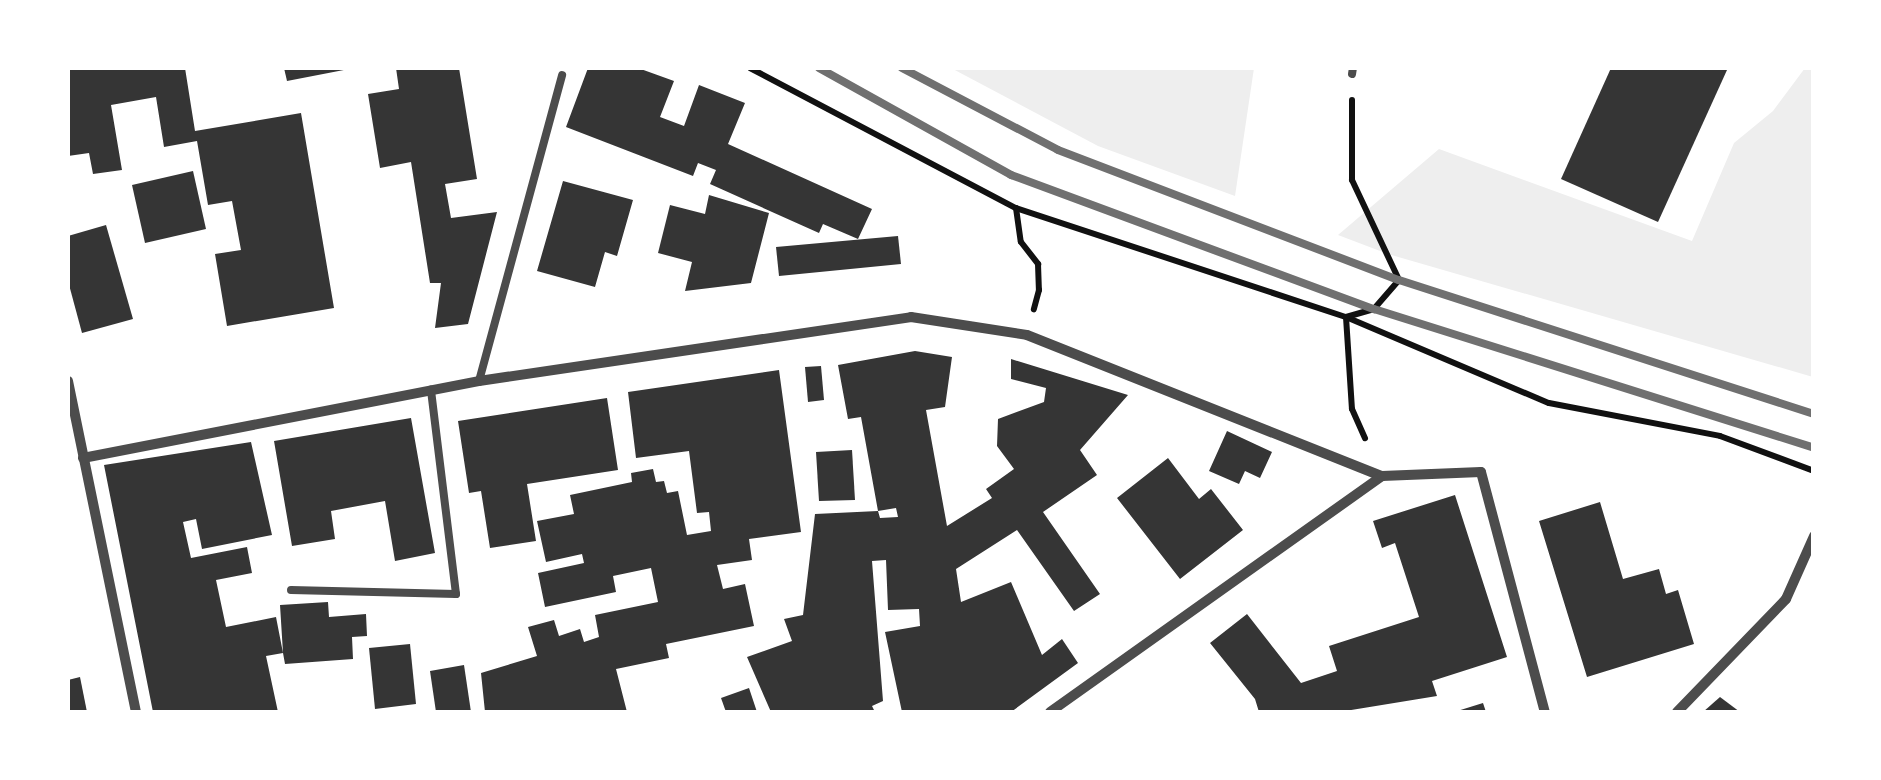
<!DOCTYPE html>
<style>
body{margin:0}
#map{position:relative;width:1881px;height:780px;overflow:hidden;background:#fff;font-family:"Asap Condensed",sans-serif}
div>[style]{position:absolute}
.green>*{inset:0;background:#eee}
.building>*{inset:0;background:#353535}
.path>*{height:6px;margin:-3px;padding:0 3px;transform-origin:3px;border-radius:3px;background:#111}
.service>*{height:8px;margin:-4px;padding:0 4px;transform-origin:4px;border-radius:4px;background:#4c4c4c}
.minor>*{height:10px;margin:-5px;padding:0 5px;transform-origin:5px;border-radius:5px;background:#4c4c4c}
.rail>*{height:8px;margin:-4px;padding:0 4px;transform-origin:4px;border-radius:4px;background:#707070}
span{translate:-50% -50%;white-space:nowrap;text-align:center;line-height:1.15;-webkit-text-stroke:10px #fff;paint-order:stroke}
.frame{position:absolute;inset:0;border:70px solid #fff;pointer-events:none}
</style>
<div id="map">
<div class="green">
<i style="clip-path:polygon(951px 68px,1254px 68px,1235px 196px,1098px 146px)"></i>
<i style="clip-path:polygon(1805px 68px,1813px 68px,1813px 377px,1388px 254px,1338px 235px,1439px 149px,1692px 241px,1734px 143px,1773px 111px)"></i>
</div>
<div class="building">
<i style="clip-path:polygon(68px 68px,185px 68px,195px 131px,301px 113px,334px 308px,227px 326px,215px 254px,241px 250px,232px 201px,208px 205px,197px 141px,164px 147px,156px 97px,111px 105px,122px 170px,93px 174px,89px 153px,68px 156px)"></i>
<i style="clip-path:polygon(284px 68px,349px 68px,349px 69px,287px 81px)"></i>
<i style="clip-path:polygon(396px 68px,459px 68px,477px 179px,445px 184px,451px 218px,497px 212px,468px 324px,435px 328px,441px 283px,430px 283px,411px 162px,380px 168px,368px 94px,399px 89px)"></i>
<i style="clip-path:polygon(588px 68px,638px 68px,674px 81px,660px 117px,684px 126px,699px 85px,745px 103px,728px 144px,872px 209px,858px 239px,823px 224px,819px 233px,710px 184px,716px 170px,698px 163px,693px 176px,566px 127px)"></i>
<i style="clip-path:polygon(1611px 68px,1727px 70px,1658px 222px,1561px 179px)"></i>
<i style="clip-path:polygon(193px 171px,206px 229px,145px 243px,132px 185px)"></i>
<i style="clip-path:polygon(563px 181px,633px 200px,617px 256px,605px 252px,595px 287px,537px 271px)"></i>
<i style="clip-path:polygon(709px 195px,769px 213px,751px 283px,685px 291px,692px 262px,658px 253px,670px 205px,705px 214px)"></i>
<i style="clip-path:polygon(106px 225px,133px 319px,82px 333px,68px 281px,68px 236px)"></i>
<i style="clip-path:polygon(898px 236px,901px 264px,779px 276px,776px 247px)"></i>
<i style="clip-path:polygon(915px 351px,952px 357px,945px 407px,926px 410px,947px 526px,992px 498px,986px 489px,1014px 469px,997px 446px,998px 419px,1044px 402px,1046px 388px,1011px 379px,1011px 359px,1128px 395px,1080px 450px,1097px 475px,1043px 512px,1100px 594px,1074px 611px,1017px 530px,956px 569px,961px 602px,1011px 582px,1042px 655px,1062px 639px,1078px 663px,1011px 712px,902px 712px,885px 632px,920px 626px,919px 609px,888px 610px,886px 560px,872px 561px,883px 701px,872px 706px,875px 712px,771px 712px,747px 657px,792px 641px,784px 619px,803px 615px,815px 514px,878px 511px,880px 518px,898px 517px,896px 508px,878px 511px,861px 417px,848px 419px,838px 365px)"></i>
<i style="clip-path:polygon(821px 366px,824px 400px,808px 402px,805px 367px)"></i>
<i style="clip-path:polygon(779px 370px,801px 532px,749px 539px,752px 560px,717px 565px,723px 589px,745px 584px,754px 626px,666px 644px,669px 658px,616px 669px,627px 712px,485px 712px,481px 673px,537px 656px,528px 627px,554px 620px,559px 636px,580px 629px,584px 642px,599px 637px,595px 615px,658px 602px,651px 568px,613px 576px,616px 592px,545px 607px,538px 573px,584px 563px,582px 554px,546px 562px,537px 521px,574px 514px,570px 495px,632px 482px,631px 473px,653px 469px,656px 482px,664px 481px,667px 493px,678px 491px,687px 535px,711px 531px,709px 512px,697px 513px,689px 451px,636px 458px,628px 392px)"></i>
<i style="clip-path:polygon(607px 398px,618px 470px,527px 484px,536px 541px,490px 548px,481px 491px,469px 493px,458px 421px)"></i>
<i style="clip-path:polygon(411px 418px,435px 553px,395px 561px,385px 501px,331px 511px,335px 539px,292px 546px,274px 441px)"></i>
<i style="clip-path:polygon(1227px 431px,1272px 452px,1260px 478px,1245px 471px,1239px 484px,1209px 471px)"></i>
<i style="clip-path:polygon(251px 442px,272px 535px,202px 549px,196px 519px,183px 522px,191px 558px,247px 547px,252px 573px,216px 580px,226px 627px,276px 617px,283px 653px,280px 605px,328px 602px,329px 617px,366px 614px,367px 636px,352px 637px,353px 659px,285px 664px,283px 653px,266px 656px,278px 712px,153px 712px,104px 465px)"></i>
<i style="clip-path:polygon(852px 450px,855px 500px,819px 501px,816px 452px)"></i>
<i style="clip-path:polygon(1168px 458px,1199px 499px,1211px 489px,1243px 530px,1180px 579px,1117px 498px)"></i>
<i style="clip-path:polygon(1455px 495px,1507px 657px,1432px 681px,1437px 696px,1339px 712px,1259px 712px,1255px 699px,1210px 643px,1247px 614px,1301px 683px,1337px 671px,1329px 646px,1419px 617px,1395px 543px,1382px 548px,1373px 521px)"></i>
<i style="clip-path:polygon(1600px 502px,1623px 579px,1659px 569px,1666px 594px,1678px 590px,1694px 644px,1587px 677px,1539px 521px)"></i>
<i style="clip-path:polygon(410px 644px,416px 704px,375px 709px,369px 648px)"></i>
<i style="clip-path:polygon(464px 665px,471px 712px,436px 712px,430px 671px)"></i>
<i style="clip-path:polygon(80px 677px,87px 712px,68px 712px,68px 680px)"></i>
<i style="clip-path:polygon(749px 688px,757px 712px,726px 712px,721px 698px)"></i>
<i style="clip-path:polygon(1720px 697px,1740px 712px,1703px 712px)"></i>
<i style="clip-path:polygon(1483px 703px,1486px 712px,1454px 712px)"></i>
</div>
<div class="path">
<i style="left:750px;top:68px;width:301px;rotate:27.8deg"></i>
<i style="left:1016px;top:208px;width:348px;rotate:18.3deg"></i>
<i style="left:1346px;top:317px;width:220px;rotate:23deg"></i>
<i style="left:1549px;top:403px;width:174px;rotate:10.9deg"></i>
<i style="left:1720px;top:436px;width:100px;rotate:20.4deg"></i>
<i style="left:1352px;top:100px;width:80px;rotate:90deg"></i>
<i style="left:1352px;top:180px;width:110px;rotate:64.8deg"></i>
<i style="left:1399px;top:280px;width:38px;rotate:131deg"></i>
<i style="left:1374px;top:309px;width:29px;rotate:164deg"></i>
<i style="left:1346px;top:317px;width:92px;rotate:86.3deg"></i>
<i style="left:1352px;top:409px;width:32px;rotate:66deg"></i>
<i style="left:1016px;top:208px;width:34px;rotate:82deg"></i>
<i style="left:1021px;top:242px;width:28px;rotate:52deg"></i>
<i style="left:1038px;top:264px;width:26px;rotate:88deg"></i>
<i style="left:1039px;top:290px;width:20px;rotate:105deg"></i>
</div>
<div class="service">
<i style="left:1352px;top:74px;width:6px;rotate:-81deg"></i>
<i style="left:479px;top:381px;width:317px;rotate:-74.8deg"></i>
<i style="left:291px;top:590px;width:165px;rotate:1.4deg"></i>
<i style="left:456px;top:594px;width:206px;rotate:-97deg"></i>
</div>
<div class="minor">
<i style="left:68px;top:381px;width:338px;rotate:78.4deg"></i>
<i style="left:83px;top:458px;width:403px;rotate:-11deg"></i>
<i style="left:479px;top:381px;width:437px;rotate:-8.4deg"></i>
<i style="left:911px;top:317px;width:117px;rotate:8.8deg"></i>
<i style="left:1027px;top:335px;width:382px;rotate:21.7deg"></i>
<i style="left:1050px;top:712px;width:407px;rotate:-35.4deg"></i>
<i style="left:1382px;top:476px;width:99px;rotate:-2.3deg"></i>
<i style="left:1481px;top:472px;width:248px;rotate:75.1deg"></i>
<i style="left:1677px;top:712px;width:157px;rotate:-46deg"></i>
<i style="left:1786px;top:599px;width:69px;rotate:-66deg"></i>
</div>
<div class="rail">
<i style="left:819px;top:68px;width:220px;rotate:29.1deg"></i>
<i style="left:1011px;top:175px;width:387px;rotate:20.3deg"></i>
<i style="left:1374px;top:309px;width:461px;rotate:17.5deg"></i>
<i style="left:902px;top:68px;width:176px;rotate:27.7deg"></i>
<i style="left:1058px;top:150px;width:365px;rotate:20.9deg"></i>
<i style="left:1399px;top:280px;width:436px;rotate:17.9deg"></i>
</div>
<div class="frame"></div>
</div>
